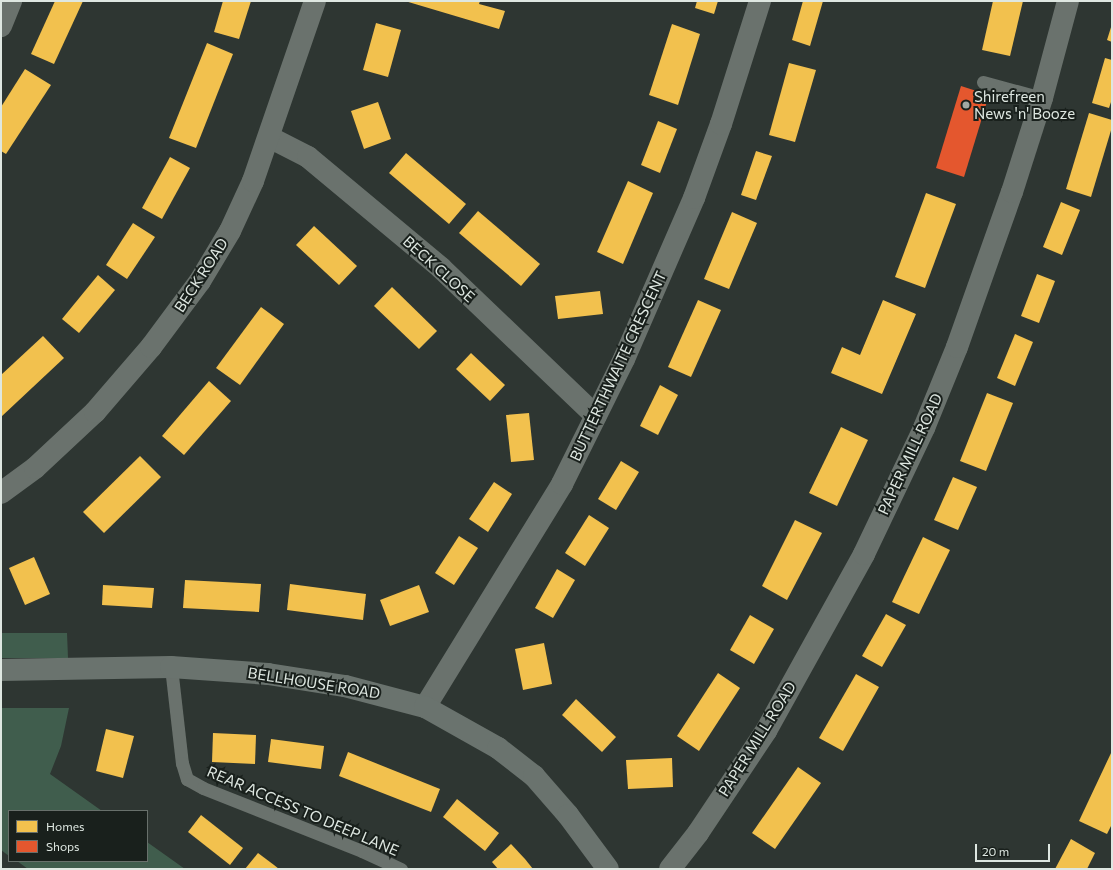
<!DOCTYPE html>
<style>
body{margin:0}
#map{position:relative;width:1113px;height:870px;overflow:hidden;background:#2e3632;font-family:Commissioner,sans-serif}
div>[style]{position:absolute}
.green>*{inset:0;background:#405d4d}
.homes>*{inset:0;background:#f2c14e}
.shops>*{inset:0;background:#e4572e}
.service>*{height:13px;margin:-6.5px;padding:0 6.5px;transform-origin:6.5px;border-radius:6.5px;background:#6a726d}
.minor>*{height:22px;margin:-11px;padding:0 11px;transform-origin:11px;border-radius:11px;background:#6a726d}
.secondary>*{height:22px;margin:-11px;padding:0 11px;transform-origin:11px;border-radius:11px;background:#6a736e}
.dots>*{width:11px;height:11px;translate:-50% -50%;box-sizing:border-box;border:2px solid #19201c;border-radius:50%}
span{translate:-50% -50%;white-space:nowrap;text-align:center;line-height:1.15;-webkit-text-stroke:4px #19201c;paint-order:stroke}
.poi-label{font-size:15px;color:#dee7e1}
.left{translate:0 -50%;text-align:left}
.street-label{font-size:15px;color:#dee7e1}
.frame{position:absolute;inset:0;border:2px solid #dee7e1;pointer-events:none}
.legend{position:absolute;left:8px;top:810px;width:140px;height:52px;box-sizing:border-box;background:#19201c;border:1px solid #68706b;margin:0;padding:5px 7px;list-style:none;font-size:12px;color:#dee7e1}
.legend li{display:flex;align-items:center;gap:8px;height:20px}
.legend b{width:20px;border:1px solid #68706b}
.scale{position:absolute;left:975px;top:844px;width:75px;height:18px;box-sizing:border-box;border:2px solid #dee7e1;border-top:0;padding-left:5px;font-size:12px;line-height:14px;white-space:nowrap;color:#dee7e1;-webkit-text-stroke:3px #19201c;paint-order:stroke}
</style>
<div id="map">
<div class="green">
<i style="clip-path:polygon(1px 633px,67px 633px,68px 658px,1px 658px)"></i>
<i style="clip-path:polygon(1px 708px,69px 708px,61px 746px,50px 774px,102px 811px,9px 811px,9px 856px,1px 850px)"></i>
<i style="clip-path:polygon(147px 842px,185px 869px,28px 869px,17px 861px,147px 861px)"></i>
</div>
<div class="homes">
<i style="clip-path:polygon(55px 1px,83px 1px,54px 64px,31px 54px)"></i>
<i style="clip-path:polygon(223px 1px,251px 1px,239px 39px,214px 32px)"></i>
<i style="clip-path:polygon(405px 1px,480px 1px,479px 4px,505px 11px,499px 29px)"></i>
<i style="clip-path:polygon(697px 1px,718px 1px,714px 14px,695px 8px)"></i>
<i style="clip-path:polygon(803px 1px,823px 1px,810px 46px,792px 40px)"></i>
<i style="clip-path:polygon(993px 1px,1023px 1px,1010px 56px,982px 50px)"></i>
<i style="clip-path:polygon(376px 23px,401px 30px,388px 77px,363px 70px)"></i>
<i style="clip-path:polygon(672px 24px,700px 34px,678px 105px,649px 95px)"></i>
<i style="clip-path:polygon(1112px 24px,1112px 42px,1107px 40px)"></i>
<i style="clip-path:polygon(207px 43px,233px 54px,196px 148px,169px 138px)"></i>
<i style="clip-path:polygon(1105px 58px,1112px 60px,1112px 99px,1109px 108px,1092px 103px)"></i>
<i style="clip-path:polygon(789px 63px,816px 70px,795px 142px,769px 135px)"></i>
<i style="clip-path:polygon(25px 69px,51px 85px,6px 154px,1px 151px,1px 107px)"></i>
<i style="clip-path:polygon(378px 102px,391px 139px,364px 149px,351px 111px)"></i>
<i style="clip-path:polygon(1089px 113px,1112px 120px,1112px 127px,1091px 197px,1066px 189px)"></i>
<i style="clip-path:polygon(658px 121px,677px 129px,660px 173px,641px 165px)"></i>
<i style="clip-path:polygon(756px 151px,772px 156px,756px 200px,741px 195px)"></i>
<i style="clip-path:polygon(406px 153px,466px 204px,449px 224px,389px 173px)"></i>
<i style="clip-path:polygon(170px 157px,190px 168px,162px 219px,142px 208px)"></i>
<i style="clip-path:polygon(628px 181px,653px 193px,623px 264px,597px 252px)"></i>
<i style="clip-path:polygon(926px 193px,956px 204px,925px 288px,895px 277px)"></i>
<i style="clip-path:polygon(1061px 202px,1080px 210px,1062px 255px,1043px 247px)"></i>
<i style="clip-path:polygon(478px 211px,540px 264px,521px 286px,459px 233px)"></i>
<i style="clip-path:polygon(732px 212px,757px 223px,729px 289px,704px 279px)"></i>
<i style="clip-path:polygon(133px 223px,155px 237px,127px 279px,106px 265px)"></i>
<i style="clip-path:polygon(314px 226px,357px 266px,339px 285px,296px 245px)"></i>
<i style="clip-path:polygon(1037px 274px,1055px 281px,1039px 323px,1021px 316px)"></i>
<i style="clip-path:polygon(98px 275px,115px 290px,79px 333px,62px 319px)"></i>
<i style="clip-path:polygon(392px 287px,437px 331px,419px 349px,374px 306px)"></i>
<i style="clip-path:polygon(600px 291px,603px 314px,558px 319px,555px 296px)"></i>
<i style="clip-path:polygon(698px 300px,721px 310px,691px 377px,668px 367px)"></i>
<i style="clip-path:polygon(883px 300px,916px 314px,882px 394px,831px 373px,842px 347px,860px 355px)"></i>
<i style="clip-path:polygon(261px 307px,284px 324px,240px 385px,216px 368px)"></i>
<i style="clip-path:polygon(1015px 334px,1033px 342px,1015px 386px,997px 378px)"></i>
<i style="clip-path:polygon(43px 336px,64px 358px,1px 417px,1px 375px)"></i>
<i style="clip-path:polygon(471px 353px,505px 385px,490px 401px,456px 369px)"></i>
<i style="clip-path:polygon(209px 381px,231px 401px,184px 455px,162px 436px)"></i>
<i style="clip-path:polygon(660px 385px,678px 395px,658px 435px,640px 426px)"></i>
<i style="clip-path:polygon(987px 393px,1013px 403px,986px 471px,960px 461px)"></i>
<i style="clip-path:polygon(529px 413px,534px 460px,511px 462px,506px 415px)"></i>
<i style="clip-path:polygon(841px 427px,868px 440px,837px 506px,809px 493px)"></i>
<i style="clip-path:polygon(140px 456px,161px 477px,104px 533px,83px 512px)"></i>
<i style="clip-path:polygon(621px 461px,639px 472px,616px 510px,598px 499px)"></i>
<i style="clip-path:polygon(953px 477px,977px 487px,958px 530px,934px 520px)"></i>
<i style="clip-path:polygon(494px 482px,512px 494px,488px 532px,469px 519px)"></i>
<i style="clip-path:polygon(589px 515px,609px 528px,585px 566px,565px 553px)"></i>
<i style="clip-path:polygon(795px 520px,822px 533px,787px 600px,762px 586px)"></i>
<i style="clip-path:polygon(459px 536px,478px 548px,454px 585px,435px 573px)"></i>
<i style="clip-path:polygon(923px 537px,950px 550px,919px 614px,892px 602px)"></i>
<i style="clip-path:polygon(34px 557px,50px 594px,25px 605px,9px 568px)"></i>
<i style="clip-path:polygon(557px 569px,575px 580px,553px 618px,535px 608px)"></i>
<i style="clip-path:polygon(185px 580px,261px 584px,259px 612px,183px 608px)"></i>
<i style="clip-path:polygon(290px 584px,366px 594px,363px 620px,287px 610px)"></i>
<i style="clip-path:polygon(103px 585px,154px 588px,152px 608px,102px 605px)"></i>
<i style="clip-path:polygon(419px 585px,429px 612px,390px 626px,380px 600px)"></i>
<i style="clip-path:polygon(886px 614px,906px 625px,882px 667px,862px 656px)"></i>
<i style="clip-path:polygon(750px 615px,774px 629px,754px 664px,730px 650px)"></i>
<i style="clip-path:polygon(544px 643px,552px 684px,523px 690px,515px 649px)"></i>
<i style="clip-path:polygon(718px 673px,740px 688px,699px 751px,677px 736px)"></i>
<i style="clip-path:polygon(856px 674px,879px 687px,843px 751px,819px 738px)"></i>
<i style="clip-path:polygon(576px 699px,616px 737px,602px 752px,562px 715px)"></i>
<i style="clip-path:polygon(106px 729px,134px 736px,123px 778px,96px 771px)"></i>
<i style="clip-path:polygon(213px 733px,256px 735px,255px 764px,212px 762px)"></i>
<i style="clip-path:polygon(271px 739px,324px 746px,321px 769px,268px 762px)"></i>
<i style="clip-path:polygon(1112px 751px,1112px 824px,1107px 834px,1079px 821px)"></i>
<i style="clip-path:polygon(348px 752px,440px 789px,431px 812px,339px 776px)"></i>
<i style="clip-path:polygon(672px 758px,673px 787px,628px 789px,626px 760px)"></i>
<i style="clip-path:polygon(798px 767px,821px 783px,775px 849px,752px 833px)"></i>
<i style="clip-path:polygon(457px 799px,499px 833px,485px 851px,443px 817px)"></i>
<i style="clip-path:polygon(201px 815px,243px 848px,230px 865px,188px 832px)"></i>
<i style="clip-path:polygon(1071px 839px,1095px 853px,1087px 869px,1055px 869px)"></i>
<i style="clip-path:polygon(511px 844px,525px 859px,533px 869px,498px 869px,492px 862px)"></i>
<i style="clip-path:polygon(258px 853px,274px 865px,279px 869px,245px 869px)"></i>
</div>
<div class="shops">
<i style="clip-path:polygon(961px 86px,989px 95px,964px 177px,936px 168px)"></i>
</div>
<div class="service">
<i style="left:983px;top:82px;width:61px;rotate:15.2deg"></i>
<i style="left:171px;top:667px;width:97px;rotate:83.5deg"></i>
<i style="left:182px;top:763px;width:17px;rotate:73deg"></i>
<i style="left:187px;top:779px;width:18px;rotate:29deg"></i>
<i style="left:203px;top:788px;width:171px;rotate:21.6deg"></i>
<i style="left:362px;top:851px;width:43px;rotate:24.8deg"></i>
</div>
<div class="minor">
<i style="left:1px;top:26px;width:27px;rotate:-68deg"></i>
<i style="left:269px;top:137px;width:44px;rotate:27.1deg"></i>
<i style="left:308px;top:157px;width:173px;rotate:39.8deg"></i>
<i style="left:441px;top:268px;width:214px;rotate:43.7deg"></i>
<i style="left:1px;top:493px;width:42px;rotate:-36.3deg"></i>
<i style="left:35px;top:468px;width:82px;rotate:-43deg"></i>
<i style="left:95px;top:412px;width:86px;rotate:-49.3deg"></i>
<i style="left:151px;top:347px;width:82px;rotate:-53.4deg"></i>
<i style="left:200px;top:281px;width:58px;rotate:-59deg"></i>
<i style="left:230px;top:231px;width:55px;rotate:-65.3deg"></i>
<i style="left:253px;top:181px;width:190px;rotate:-71deg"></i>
<i style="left:425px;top:707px;width:262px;rotate:-58.4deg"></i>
<i style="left:562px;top:484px;width:140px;rotate:-63.6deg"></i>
<i style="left:624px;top:359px;width:176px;rotate:-66.5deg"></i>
<i style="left:694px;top:198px;width:79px;rotate:-70deg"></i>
<i style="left:721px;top:124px;width:129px;rotate:-72.4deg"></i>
<i style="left:670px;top:869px;width:46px;rotate:-52.1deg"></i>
<i style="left:698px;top:833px;width:123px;rotate:-56.3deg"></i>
<i style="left:766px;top:731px;width:202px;rotate:-61deg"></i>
<i style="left:864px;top:554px;width:140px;rotate:-64.5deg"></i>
<i style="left:924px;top:428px;width:87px;rotate:-67.8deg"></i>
<i style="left:957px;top:347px;width:164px;rotate:-70.5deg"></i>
<i style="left:1012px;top:192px;width:99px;rotate:-72.3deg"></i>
<i style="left:1042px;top:98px;width:100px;rotate:-75deg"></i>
</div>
<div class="secondary">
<i style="left:1px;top:670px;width:170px;rotate:-1deg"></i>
<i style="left:171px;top:667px;width:97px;rotate:4.1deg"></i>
<i style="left:268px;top:674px;width:78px;rotate:8.9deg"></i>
<i style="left:345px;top:686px;width:83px;rotate:14.7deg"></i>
<i style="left:425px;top:707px;width:84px;rotate:29.3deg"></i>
<i style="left:498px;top:748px;width:46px;rotate:37.9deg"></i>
<i style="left:534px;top:776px;width:52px;rotate:48.9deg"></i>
<i style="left:568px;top:815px;width:67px;rotate:53.5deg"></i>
</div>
<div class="dots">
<i style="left:966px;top:105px;background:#a0a9a4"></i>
</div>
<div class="poi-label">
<span class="left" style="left:974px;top:105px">Shirefreen<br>News 'n' Booze</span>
</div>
<div class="street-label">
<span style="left:439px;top:269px;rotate:42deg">BECK CLOSE</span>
<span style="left:201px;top:275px;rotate:-57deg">BECK ROAD</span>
<span style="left:618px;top:366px;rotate:-65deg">BUTTERTHWAITE CRESCENT</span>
<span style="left:910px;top:454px;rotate:-65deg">PAPER MILL ROAD</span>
<span style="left:314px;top:683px;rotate:9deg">BELLHOUSE ROAD</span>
<span style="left:757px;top:739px;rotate:-58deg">PAPER MILL ROAD</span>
<span style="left:303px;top:811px;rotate:23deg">REAR ACCESS TO DEEP LANE</span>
</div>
<div class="frame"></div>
<ul class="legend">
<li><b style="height:11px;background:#f2c14e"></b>Homes</li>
<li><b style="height:11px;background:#e4572e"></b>Shops</li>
</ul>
<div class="scale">20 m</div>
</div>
